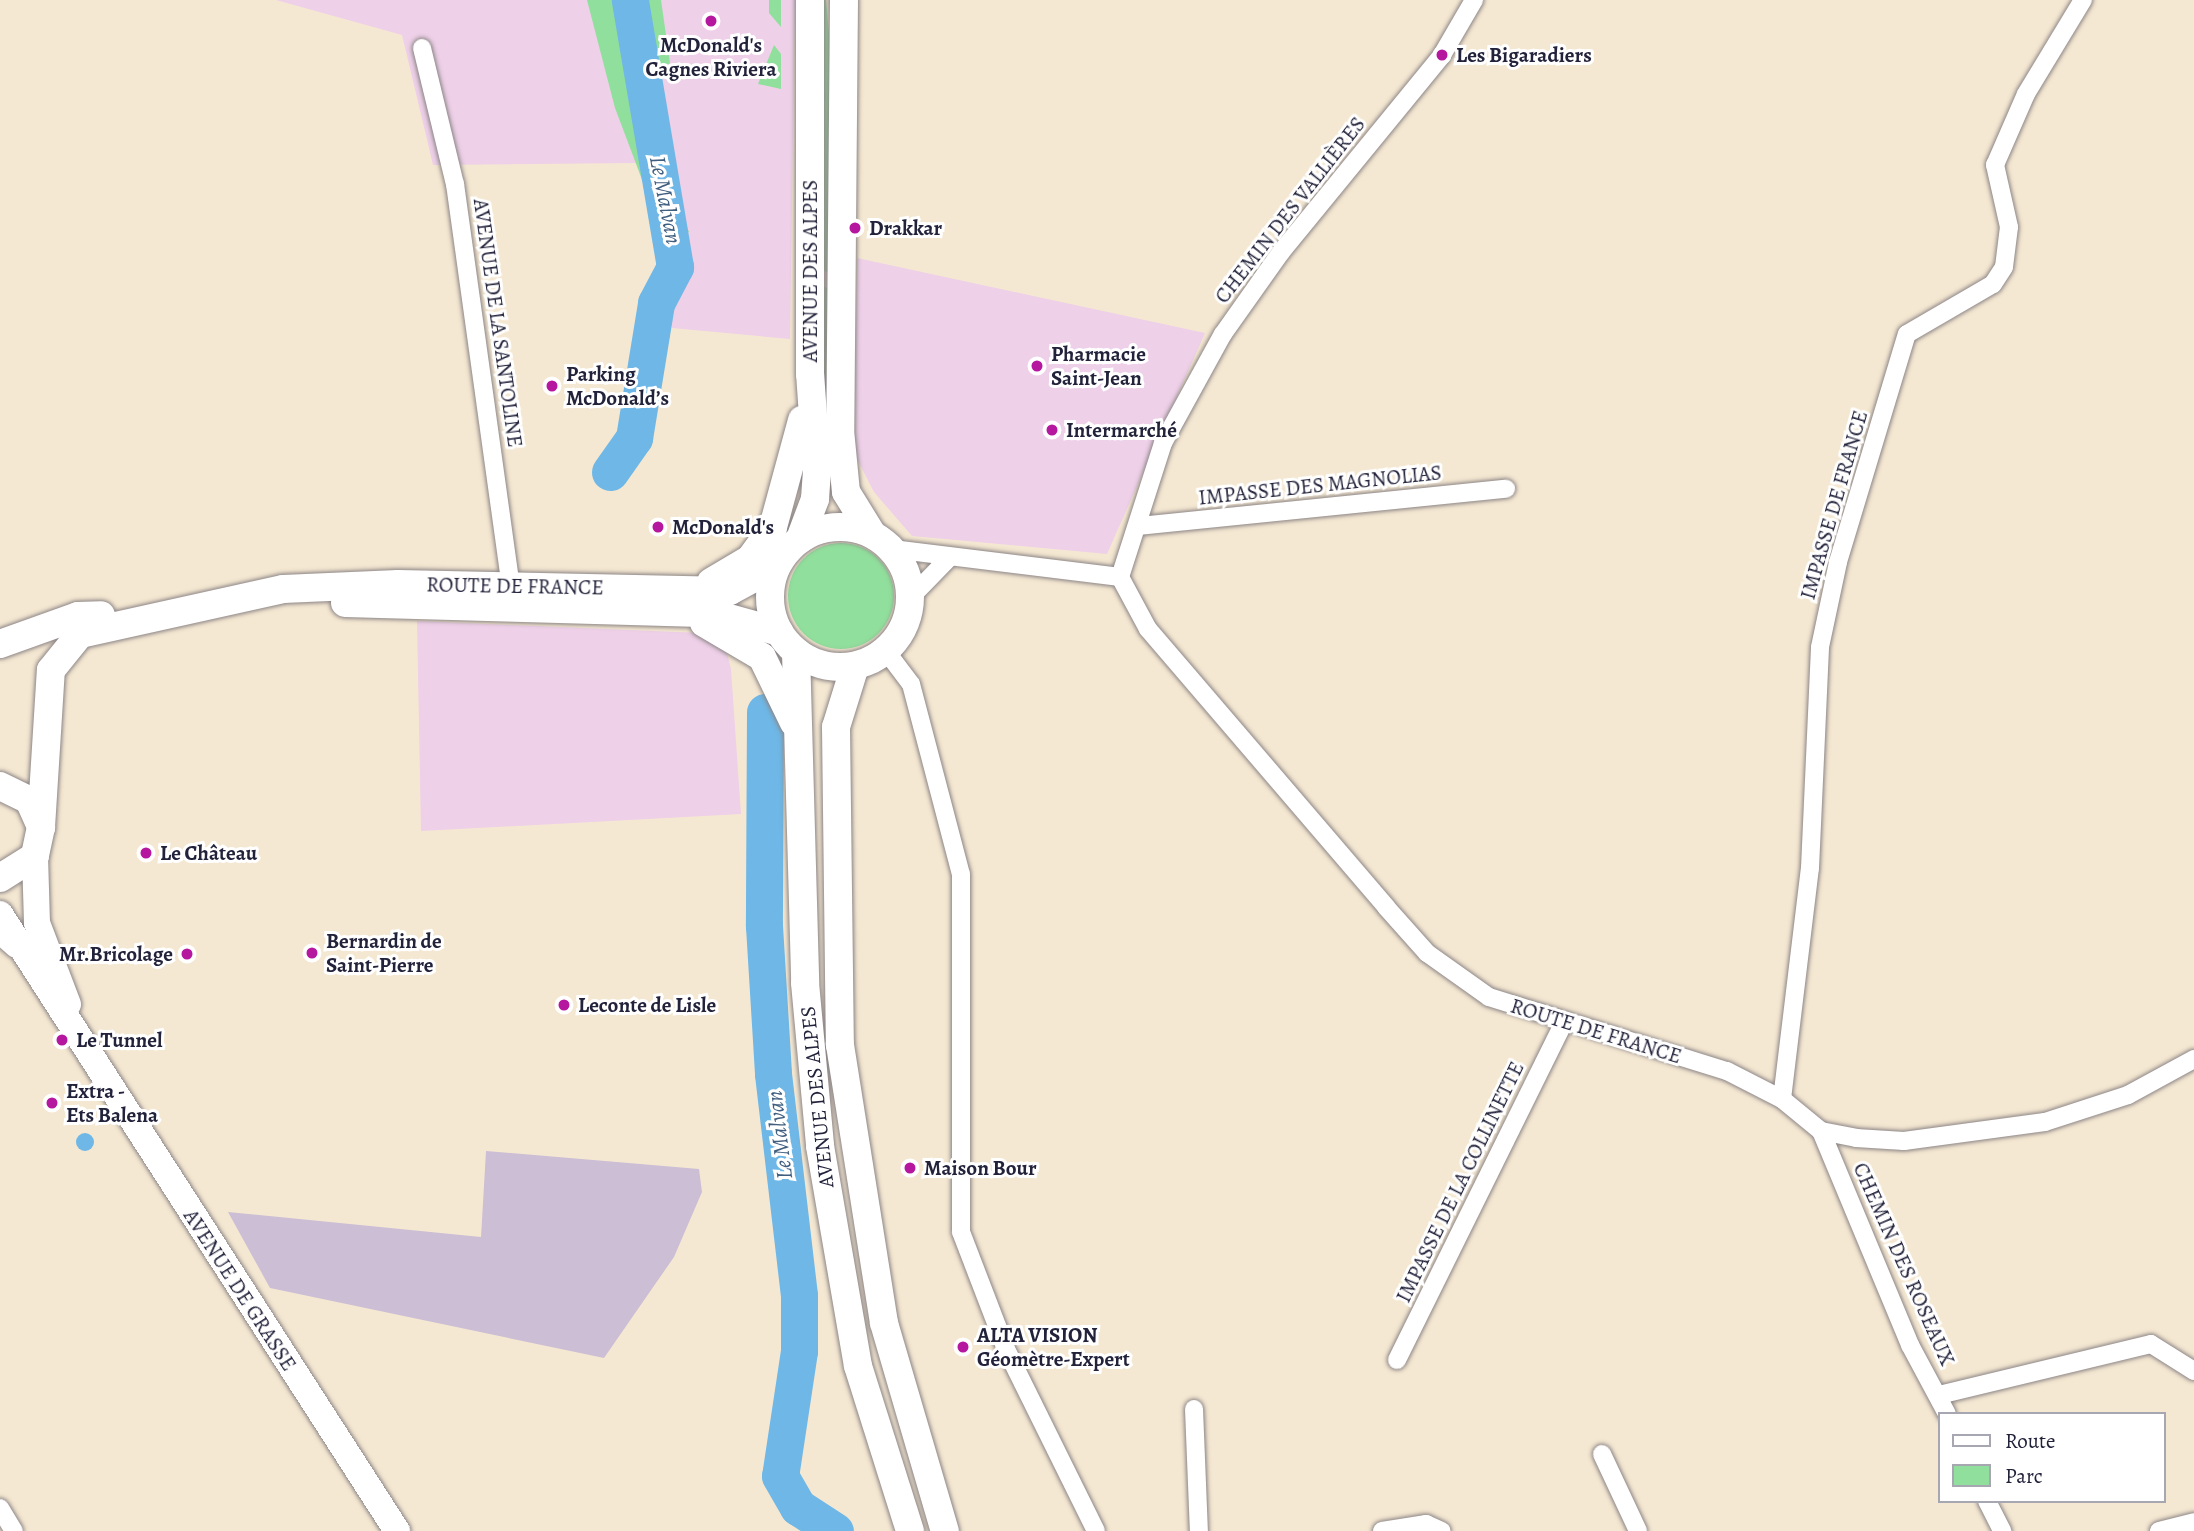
<!DOCTYPE html>
<meta charset="utf-8">
<style>
body{margin:0}
#map{position:relative;width:2194px;height:1531px;overflow:hidden;background:#f5e8d2;font-family:Alegreya,serif}
div>[style]{position:absolute}
.built>*{inset:0;background:#eed0e8}
.industrial>*{inset:0;background:#ccbed4}
.green>*{inset:0;background:#91df9c}
.round{border-radius:50%}
.water>*{inset:0;background:#6eb7e6}
.river>*{height:37px;margin:-18.5px;padding:0 18.5px;transform-origin:18.5px;border-radius:18.5px;background:#6eb7e6}
.roads{filter:drop-shadow(0 0 2px #8c8586) drop-shadow(0 0 2px #8c8586)}
.minor>*{height:18px;margin:-9px;padding:0 9px;transform-origin:9px;border-radius:9px;background:#fff}
.secondary>*{height:26px;margin:-13px;padding:0 13px;transform-origin:13px;border-radius:13px;background:#fff}
.primary>*{height:28px;margin:-14px;padding:0 14px;transform-origin:14px;border-radius:14px;background:#fff}
.primary>.ring{margin:-14px;padding:0;box-sizing:content-box;background:none;border:28px solid #fff;border-radius:50%}
.dots>*{width:19px;height:19px;translate:-50% -50%;box-sizing:border-box;border:4px solid #fff;border-radius:50%}
span{translate:-50% -50%;white-space:nowrap;text-align:center;line-height:1.15;-webkit-text-stroke:6px #fff;paint-order:stroke}
.poi-label{font-size:21px;color:#22223b;font-weight:700}
.left{translate:0 -50%;text-align:left}
.right{translate:-100% -50%;text-align:right}
.street-label{font-size:21px;color:#22223b}
.water-label{font-size:23px;color:#405e7f;font-style:italic}
.legend{position:absolute;left:1938px;top:1412px;width:228px;height:91px;box-sizing:border-box;background:#fff;border:2px solid #a7a7b1;margin:0;padding:9px 12px;list-style:none;font-size:21px;color:#22223b}
.legend li{display:flex;align-items:center;gap:14px;height:35px}
.legend b{width:35px;border:2px solid #a7a7b1}
</style>
<div id="map">
<div class="built">
<i style="clip-path:polygon(276px 0,795px 0,790px 339px,672px 328px,665px 248px,636px 163px,433px 165px,402px 35px)"></i>
<i style="clip-path:polygon(857px 258px,1205px 333px,1107px 554px,912px 536px,874px 492px,854px 453px)"></i>
<i style="clip-path:polygon(417px 621px,700px 633px,726px 649px,731px 669px,741px 814px,421px 831px)"></i>
</div>
<div class="industrial">
<i style="clip-path:polygon(486px 1151px,699px 1169px,702px 1192px,674px 1257px,604px 1358px,270px 1288px,228px 1212px,481px 1237px)"></i>
</div>
<div class="green">
<i style="clip-path:polygon(587px 0,661px 0,670px 63px,653px 75px,664px 174px,689px 232px,666px 243px,615px 108px)"></i>
<i style="clip-path:polygon(769px 0,781px 0,781px 27px,769px 13px)"></i>
<i style="clip-path:polygon(820px 0,826px 0,831px 55px,836px 276px,818px 268px)"></i>
<i style="clip-path:polygon(774px 45px,781px 54px,781px 89px,758px 84px)"></i>
<i style="clip-path:polygon(817px 285px,831px 289px,829px 462px)"></i>
<i class="round" style="left:788px;top:543px;width:106px;height:106px"></i>
</div>
<div class="water">
<i class="round" style="left:76px;top:1133px;width:18px;height:18px"></i>
</div>
<div class="river">
<i style="left:610px;top:472px;width:42px;rotate:-54.8deg"></i>
<i style="left:634px;top:438px;width:137px;rotate:-80.7deg"></i>
<i style="left:656px;top:303px;width:41px;rotate:-62.2deg"></i>
<i style="left:675px;top:267px;width:271px;rotate:-99.6deg"></i>
<i style="left:765px;top:712px;width:214px;rotate:90.3deg"></i>
<i style="left:764px;top:926px;width:148px;rotate:86.5deg"></i>
<i style="left:773px;top:1074px;width:223px;rotate:83.3deg"></i>
<i style="left:799px;top:1295px;width:56px;rotate:90deg"></i>
<i style="left:799px;top:1351px;width:126px;rotate:98.6deg"></i>
<i style="left:780px;top:1476px;width:36px;rotate:60deg"></i>
<i style="left:798px;top:1507px;width:44px;rotate:33deg"></i>
</div>
<div class="roads">
<div class="minor">
<i style="left:422px;top:48px;width:140px;rotate:76.4deg"></i>
<i style="left:455px;top:184px;width:416px;rotate:82.1deg"></i>
<i style="left:1139px;top:526px;width:369px;rotate:-5.8deg"></i>
<i style="left:892px;top:549px;width:230px;rotate:7deg"></i>
<i style="left:1120px;top:577px;width:59px;rotate:61.7deg"></i>
<i style="left:1148px;top:629px;width:366px;rotate:49.4deg"></i>
<i style="left:1386px;top:907px;width:62px;rotate:48.3deg"></i>
<i style="left:1427px;top:953px;width:76px;rotate:35.4deg"></i>
<i style="left:1489px;top:997px;width:249px;rotate:17.3deg"></i>
<i style="left:1727px;top:1071px;width:62px;rotate:27deg"></i>
<i style="left:1782px;top:1099px;width:50px;rotate:39.4deg"></i>
<i style="left:1821px;top:1131px;width:36px;rotate:11deg"></i>
<i style="left:1856px;top:1138px;width:48px;rotate:3.6deg"></i>
<i style="left:1904px;top:1141px;width:142px;rotate:-7.7deg"></i>
<i style="left:2045px;top:1122px;width:87px;rotate:-18deg"></i>
<i style="left:2128px;top:1095px;width:75px;rotate:-28.6deg"></i>
<i style="left:1120px;top:577px;width:141px;rotate:-72.2deg"></i>
<i style="left:1163px;top:443px;width:124px;rotate:-61.2deg"></i>
<i style="left:1223px;top:334px;width:100px;rotate:-54.7deg"></i>
<i style="left:1281px;top:252px;width:254px;rotate:-50.7deg"></i>
<i style="left:1442px;top:55px;width:64px;rotate:-59.8deg"></i>
<i style="left:911px;top:597px;width:53px;rotate:-45.8deg"></i>
<i style="left:886px;top:651px;width:41px;rotate:52.9deg"></i>
<i style="left:911px;top:684px;width:196px;rotate:75.3deg"></i>
<i style="left:961px;top:874px;width:358px;rotate:90deg"></i>
<i style="left:961px;top:1232px;width:125px;rotate:69deg"></i>
<i style="left:1006px;top:1349px;width:203px;rotate:63.7deg"></i>
<i style="left:1782px;top:1099px;width:233px;rotate:-83.1deg"></i>
<i style="left:1810px;top:868px;width:221px;rotate:-87.4deg"></i>
<i style="left:1820px;top:647px;width:87px;rotate:-78deg"></i>
<i style="left:1838px;top:562px;width:238px;rotate:-73.2deg"></i>
<i style="left:1907px;top:334px;width:99px;rotate:-30.2deg"></i>
<i style="left:1993px;top:284px;width:20px;rotate:-57deg"></i>
<i style="left:2004px;top:267px;width:40px;rotate:-82.9deg"></i>
<i style="left:2009px;top:227px;width:64px;rotate:-102.7deg"></i>
<i style="left:1995px;top:165px;width:77px;rotate:-66.4deg"></i>
<i style="left:2026px;top:94px;width:110px;rotate:-58.8deg"></i>
<i style="left:1821px;top:1131px;width:232px;rotate:67.4deg"></i>
<i style="left:1910px;top:1345px;width:78px;rotate:61.8deg"></i>
<i style="left:1397px;top:1360px;width:375px;rotate:-63.7deg"></i>
<i style="left:1939px;top:1395px;width:218px;rotate:-13.5deg"></i>
<i style="left:2151px;top:1344px;width:51px;rotate:32.1deg"></i>
<i style="left:1194px;top:1409px;width:122px;rotate:87.7deg"></i>
<i style="left:1602px;top:1454px;width:85px;rotate:64.9deg"></i>
<i style="left:1987px;top:1501px;width:34px;rotate:63deg"></i>
<i style="left:0;top:1508px;width:27px;rotate:59deg"></i>
<i style="left:1382px;top:1531px;width:45px;rotate:-9deg"></i>
<i style="left:1426px;top:1524px;width:17px;rotate:24deg"></i>
<i style="left:2159px;top:1531px;width:36px;rotate:-14deg"></i>
</div>
<div class="secondary">
<i style="left:35px;top:856px;width:67px;rotate:88.3deg"></i>
<i style="left:37px;top:923px;width:87px;rotate:69.1deg"></i>
<i style="left:0;top:914px;width:734px;rotate:57.24deg"></i>
</div>
<div class="primary">
<i style="left:844px;top:0;width:430px;rotate:90.5deg"></i>
<i style="left:840px;top:430px;width:62px;rotate:84.5deg"></i>
<i style="left:846px;top:492px;width:49px;rotate:58.2deg"></i>
<i class="ring" style="left:770px;top:527px;width:112px;height:112px"></i>
<i style="left:800px;top:539px;width:43px;rotate:-69.4deg"></i>
<i style="left:815px;top:499px;width:26px;rotate:-86deg"></i>
<i style="left:817px;top:473px;width:99px;rotate:-94deg"></i>
<i style="left:810px;top:374px;width:374px;rotate:-90deg"></i>
<i style="left:711px;top:582px;width:45px;rotate:-30.5deg"></i>
<i style="left:750px;top:559px;width:39px;rotate:-54deg"></i>
<i style="left:773px;top:527px;width:111px;rotate:-74.8deg"></i>
<i style="left:345px;top:603px;width:366px;rotate:1.6deg"></i>
<i style="left:711px;top:613px;width:71px;rotate:15.6deg"></i>
<i style="left:704px;top:623px;width:67px;rotate:30.4deg"></i>
<i style="left:762px;top:657px;width:73px;rotate:64.1deg"></i>
<i style="left:0;top:644px;width:83px;rotate:-19.7deg"></i>
<i style="left:78px;top:616px;width:23px;rotate:-2deg"></i>
<i style="left:796px;top:652px;width:331px;rotate:88.4deg"></i>
<i style="left:805px;top:983px;width:164px;rotate:84.7deg"></i>
<i style="left:820px;top:1146px;width:223px;rotate:80.2deg"></i>
<i style="left:858px;top:1366px;width:173px;rotate:72.5deg"></i>
<i style="left:855px;top:666px;width:64px;rotate:107.3deg"></i>
<i style="left:836px;top:727px;width:318px;rotate:89.3deg"></i>
<i style="left:840px;top:1045px;width:281px;rotate:81deg"></i>
<i style="left:884px;top:1323px;width:217px;rotate:73.7deg"></i>
<i style="left:0;top:786px;width:32px;rotate:26deg"></i>
<i style="left:29px;top:800px;width:30px;rotate:66deg"></i>
<i style="left:41px;top:827px;width:30px;rotate:102deg"></i>
<i style="left:35px;top:856px;width:41px;rotate:147.8deg"></i>
<i style="left:41px;top:827px;width:157px;rotate:-86.4deg"></i>
<i style="left:51px;top:670px;width:46px;rotate:-51.1deg"></i>
<i style="left:80px;top:634px;width:208px;rotate:-12.5deg"></i>
<i style="left:283px;top:589px;width:115px;rotate:-2.5deg"></i>
<i style="left:398px;top:584px;width:332px;rotate:1.2deg"></i>
<i style="left:730px;top:591px;width:52px;rotate:-28.5deg"></i>
<i style="left:0;top:929px;width:23px;rotate:41deg"></i>
</div>
</div>
<div class="dots">
<i style="left:711px;top:21px;background:#b5179e"></i>
<i style="left:1442px;top:55px;background:#b5179e"></i>
<i style="left:855px;top:228px;background:#b5179e"></i>
<i style="left:1037px;top:366px;background:#b5179e"></i>
<i style="left:552px;top:386px;background:#b5179e"></i>
<i style="left:1052px;top:430px;background:#b5179e"></i>
<i style="left:658px;top:527px;background:#b5179e"></i>
<i style="left:146px;top:853px;background:#b5179e"></i>
<i style="left:312px;top:953px;background:#b5179e"></i>
<i style="left:187px;top:954px;background:#b5179e"></i>
<i style="left:564px;top:1005px;background:#b5179e"></i>
<i style="left:62px;top:1040px;background:#b5179e"></i>
<i style="left:52px;top:1103px;background:#b5179e"></i>
<i style="left:910px;top:1168px;background:#b5179e"></i>
<i style="left:963px;top:1347px;background:#b5179e"></i>
</div>
<div class="poi-label">
<span style="left:711px;top:57px">McDonald's<br>Cagnes Riviera</span>
<span class="left" style="left:1456px;top:55px">Les Bigaradiers</span>
<span class="left" style="left:869px;top:228px">Drakkar</span>
<span class="left" style="left:1051px;top:366px">Pharmacie<br>Saint-Jean</span>
<span class="left" style="left:566px;top:386px">Parking<br>McDonald’s</span>
<span class="left" style="left:1066px;top:430px">Intermarché</span>
<span class="left" style="left:672px;top:527px">McDonald's</span>
<span class="left" style="left:160px;top:853px">Le Château</span>
<span class="left" style="left:326px;top:953px">Bernardin de<br>Saint-Pierre</span>
<span class="right" style="left:173px;top:954px">Mr.Bricolage</span>
<span class="left" style="left:578px;top:1005px">Leconte de Lisle</span>
<span class="left" style="left:76px;top:1040px">Le Tunnel</span>
<span class="left" style="left:66px;top:1103px">Extra -<br>Ets Balena</span>
<span class="left" style="left:924px;top:1168px">Maison Bour</span>
<span class="left" style="left:977px;top:1347px">ALTA VISION<br>Géomètre-Expert</span>
</div>
<div class="street-label">
<span style="left:1290px;top:210px;rotate:-52deg">CHEMIN DES VALLIÈRES</span>
<span style="left:810px;top:271px;rotate:-90deg">AVENUE DES ALPES</span>
<span style="left:498px;top:323px;rotate:82deg">AVENUE DE LA SANTOLINE</span>
<span style="left:1320px;top:485px;rotate:-6deg">IMPASSE DES MAGNOLIAS</span>
<span style="left:1834px;top:505px;rotate:-74deg">IMPASSE DE FRANCE</span>
<span style="left:515px;top:586px;rotate:1deg">ROUTE DE FRANCE</span>
<span style="left:1596px;top:1031px;rotate:17deg">ROUTE DE FRANCE</span>
<span style="left:817px;top:1097px;rotate:-96deg">AVENUE DES ALPES</span>
<span style="left:1460px;top:1182px;rotate:-64deg">IMPASSE DE LA COLLINETTE</span>
<span style="left:1904px;top:1264px;rotate:66deg">CHEMIN DES ROSEAUX</span>
<span style="left:240px;top:1290px;rotate:57deg">AVENUE DE GRASSE</span>
</div>
<div class="water-label">
<span style="left:665px;top:200px;rotate:79deg">Le Malvan</span>
<span style="left:780px;top:1135px;rotate:-97deg">Le Malvan</span>
</div>
<ul class="legend">
<li><b style="height:9px;background:#fff"></b>Route</li>
<li><b style="height:19px;background:#91df9c"></b>Parc</li>
</ul>
</div>
